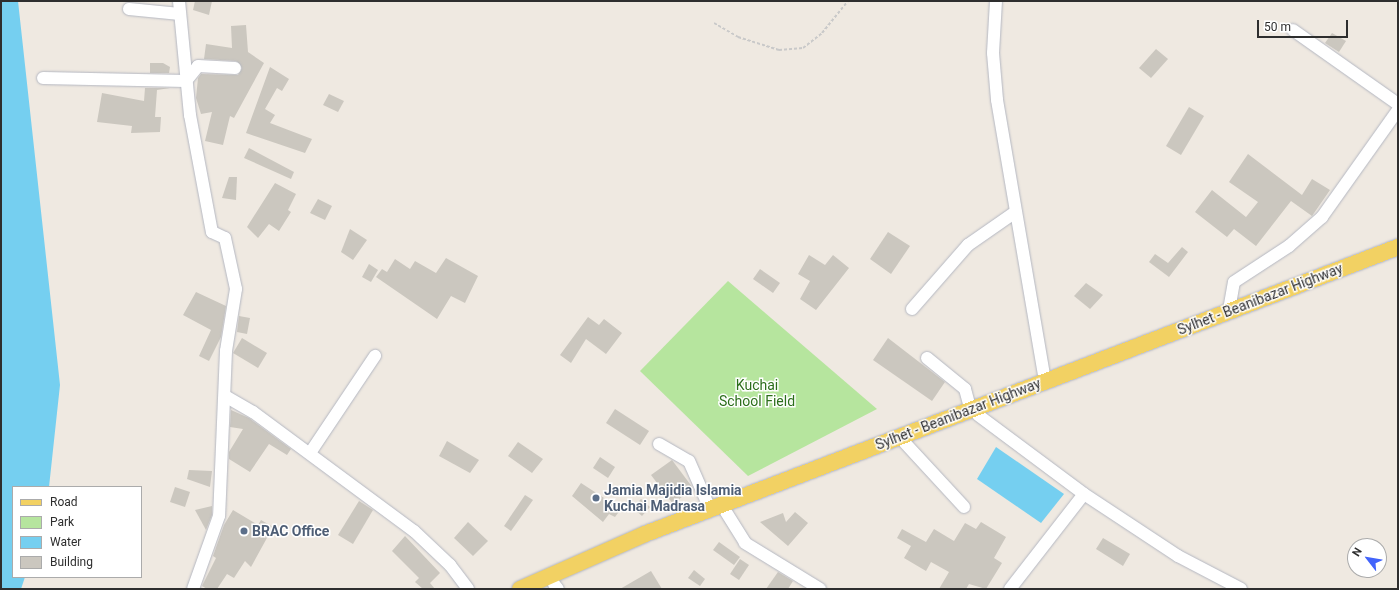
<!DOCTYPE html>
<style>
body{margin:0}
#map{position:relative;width:1399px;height:590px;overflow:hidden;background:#efe9e1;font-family:Roboto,sans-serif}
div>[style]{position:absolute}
.green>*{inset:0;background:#b6e59e}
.water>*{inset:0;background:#75cff0}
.building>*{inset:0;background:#cbc7bf}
.path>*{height:2px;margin-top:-1px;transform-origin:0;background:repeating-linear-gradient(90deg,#c9c9c9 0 3px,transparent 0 5px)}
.roads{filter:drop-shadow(0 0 1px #b4b7c1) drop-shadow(0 0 1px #b4b7c1)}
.minor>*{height:12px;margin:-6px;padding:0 6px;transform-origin:6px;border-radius:6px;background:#fff}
.major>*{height:16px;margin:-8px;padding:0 8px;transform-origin:8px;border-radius:8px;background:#f2d163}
.dots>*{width:11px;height:11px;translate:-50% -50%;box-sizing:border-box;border:2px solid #fff;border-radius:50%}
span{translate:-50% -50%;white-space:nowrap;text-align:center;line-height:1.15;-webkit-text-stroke:3px #fff;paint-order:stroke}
.street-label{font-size:14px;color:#2e2e2e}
.park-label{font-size:14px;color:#2c6e1b}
.service-label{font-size:14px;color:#4e5e75;font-weight:700}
.left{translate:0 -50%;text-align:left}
.frame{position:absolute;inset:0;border:2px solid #2e2e2e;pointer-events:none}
.legend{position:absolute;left:12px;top:486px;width:130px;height:92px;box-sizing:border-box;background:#fff;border:1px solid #ababab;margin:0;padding:5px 7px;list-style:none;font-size:12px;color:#2e2e2e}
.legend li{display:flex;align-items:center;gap:8px;height:20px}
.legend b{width:20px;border:1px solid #ababab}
.north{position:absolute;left:1347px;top:538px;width:40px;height:40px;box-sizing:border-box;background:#fff;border:1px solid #ababab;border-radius:50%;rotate:301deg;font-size:11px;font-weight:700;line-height:16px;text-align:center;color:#2e2e2e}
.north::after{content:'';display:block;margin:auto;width:14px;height:18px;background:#4264fb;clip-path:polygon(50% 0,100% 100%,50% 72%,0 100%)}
.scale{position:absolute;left:1257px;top:20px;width:91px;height:18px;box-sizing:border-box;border:2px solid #2e2e2e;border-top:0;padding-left:5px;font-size:12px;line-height:14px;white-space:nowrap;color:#2e2e2e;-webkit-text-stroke:3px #fff;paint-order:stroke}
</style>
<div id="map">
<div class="green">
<i style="clip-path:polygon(728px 281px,877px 409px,748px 476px,640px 371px)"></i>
</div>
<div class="water">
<i style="clip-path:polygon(1px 1px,18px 1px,60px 385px,49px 487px,13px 487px,13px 577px,25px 577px,21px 589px,1px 589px)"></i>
<i style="clip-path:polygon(996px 447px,1064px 494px,1041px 523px,977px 479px)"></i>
</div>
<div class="building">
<i style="clip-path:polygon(195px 1px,212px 1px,209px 15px,193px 10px)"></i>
<i style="clip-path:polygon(246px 25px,248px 52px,264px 63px,234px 118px,230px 116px,223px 145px,205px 141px,212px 112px,201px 114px,196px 98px,198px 78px,201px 74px,238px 75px,242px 68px,236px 61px,204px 59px,206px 44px,232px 48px,231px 26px)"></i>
<i style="clip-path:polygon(1332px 33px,1346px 41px,1339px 52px,1325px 43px)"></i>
<i style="clip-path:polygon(1156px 49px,1168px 59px,1151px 78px,1139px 68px)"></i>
<i style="clip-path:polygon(150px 63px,163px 63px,170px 67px,169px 73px,150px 73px)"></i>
<i style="clip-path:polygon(270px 67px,289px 79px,282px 91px,277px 88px,265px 109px,275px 115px,270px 123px,312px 139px,305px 153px,246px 133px)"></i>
<i style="clip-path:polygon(145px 88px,170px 88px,157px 90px,155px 117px,161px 117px,160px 132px,131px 133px,132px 126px,97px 122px,102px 93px,144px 101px)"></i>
<i style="clip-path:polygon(329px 94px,344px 101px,338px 112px,323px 105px)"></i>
<i style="clip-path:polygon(1189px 107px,1204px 116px,1181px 155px,1166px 146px)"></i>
<i style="clip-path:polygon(249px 148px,294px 172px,291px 179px,244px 158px)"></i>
<i style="clip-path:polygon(1248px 154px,1302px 195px,1312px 179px,1330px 190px,1312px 216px,1291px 201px,1256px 246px,1234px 229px,1227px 237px,1195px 212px,1212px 190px,1246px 217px,1258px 202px,1229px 182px)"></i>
<i style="clip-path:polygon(229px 177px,237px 177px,236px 200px,222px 198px)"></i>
<i style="clip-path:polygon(275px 183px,296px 194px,288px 210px,291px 212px,279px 231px,269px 224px,258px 238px,247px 227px)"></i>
<i style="clip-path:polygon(318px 199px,332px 206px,325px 220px,310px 213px)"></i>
<i style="clip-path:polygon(350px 229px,367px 240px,353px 260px,341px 252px)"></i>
<i style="clip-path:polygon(888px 232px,910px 246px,891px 274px,870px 259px)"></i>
<i style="clip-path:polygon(1182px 247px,1188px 252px,1169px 277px,1149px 262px,1155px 254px,1168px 263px)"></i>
<i style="clip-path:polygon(809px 255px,825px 265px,833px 255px,849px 268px,816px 310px,800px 299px,810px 281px,798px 274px)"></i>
<i style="clip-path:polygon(446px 258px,478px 276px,465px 303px,451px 296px,437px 319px,376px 277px,382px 269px,387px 272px,395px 259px,410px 269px,415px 261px,436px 273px)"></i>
<i style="clip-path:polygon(369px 264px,378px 270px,371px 282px,362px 277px)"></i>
<i style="clip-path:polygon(760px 269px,780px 283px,773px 293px,753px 279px)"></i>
<i style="clip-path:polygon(1086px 283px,1103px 295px,1090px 309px,1074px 296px)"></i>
<i style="clip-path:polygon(196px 292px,226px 306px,221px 337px,209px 361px,199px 356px,211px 330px,183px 315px)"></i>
<i style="clip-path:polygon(239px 316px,250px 318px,247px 334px,237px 332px)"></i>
<i style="clip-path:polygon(588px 317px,599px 325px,604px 319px,622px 333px,606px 354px,586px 339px,571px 363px,560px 355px)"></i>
<i style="clip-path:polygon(242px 338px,267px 353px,258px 368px,233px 353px)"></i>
<i style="clip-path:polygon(888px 338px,945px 382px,932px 401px,873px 360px)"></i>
<i style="clip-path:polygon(615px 409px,649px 431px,640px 445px,606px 423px)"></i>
<i style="clip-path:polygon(231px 410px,249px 418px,291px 449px,287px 455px,269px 444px,250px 472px,229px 459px,229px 452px,243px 429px,230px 427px)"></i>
<i style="clip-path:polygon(447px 441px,479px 460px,470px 473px,439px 456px)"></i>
<i style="clip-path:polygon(518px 442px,543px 459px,532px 473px,508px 456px)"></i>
<i style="clip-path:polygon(600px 457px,615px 467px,608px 478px,593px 468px)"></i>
<i style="clip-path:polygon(672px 460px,693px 488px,673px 504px,651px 475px)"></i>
<i style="clip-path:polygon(189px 470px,212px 471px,210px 487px,187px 479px)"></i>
<i style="clip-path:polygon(581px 483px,621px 509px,615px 517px,609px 514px,603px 522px,572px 496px)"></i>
<i style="clip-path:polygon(175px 487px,190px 492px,185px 507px,170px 502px)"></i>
<i style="clip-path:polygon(525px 495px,533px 500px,511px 531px,504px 526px)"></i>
<i style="clip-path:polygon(641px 499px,650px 507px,642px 516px,633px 508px)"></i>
<i style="clip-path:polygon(359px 501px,373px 510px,353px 544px,338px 535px)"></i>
<i style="clip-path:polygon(212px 506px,212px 515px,206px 530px,195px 510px)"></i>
<i style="clip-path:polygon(233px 510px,258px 525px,261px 520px,273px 527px,251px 567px,245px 561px,234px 578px,227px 574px,217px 589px,207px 589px,202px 586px,216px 558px,213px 556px,224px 525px)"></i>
<i style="clip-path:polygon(795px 512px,808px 523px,788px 546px,760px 522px,783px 513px,786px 522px)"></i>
<i style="clip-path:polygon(468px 522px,488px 541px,473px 556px,454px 538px)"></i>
<i style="clip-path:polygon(981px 522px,1006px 537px,994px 558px,1002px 563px,986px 589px,969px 584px,966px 589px,939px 589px,949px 572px,931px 562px,926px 571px,904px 558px,911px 546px,897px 538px,902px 529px,926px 542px,934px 529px,954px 541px,965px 523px,976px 529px)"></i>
<i style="clip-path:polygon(405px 536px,440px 573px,430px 583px,435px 589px,423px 589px,415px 582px,419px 578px,392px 551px)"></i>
<i style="clip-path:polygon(1103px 538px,1130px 554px,1123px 566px,1096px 549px)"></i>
<i style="clip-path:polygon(719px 542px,740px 557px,734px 565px,713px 550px)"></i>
<i style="clip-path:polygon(740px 559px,749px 565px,739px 580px,730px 574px)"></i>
<i style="clip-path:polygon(694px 570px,705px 579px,700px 586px,688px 578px)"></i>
<i style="clip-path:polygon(651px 571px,662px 589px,620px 589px)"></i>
<i style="clip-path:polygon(778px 572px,793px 581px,788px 589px,766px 589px)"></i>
</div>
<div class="path">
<i style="left:714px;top:23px;width:28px;rotate:30deg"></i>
<i style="left:738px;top:37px;width:43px;rotate:17.6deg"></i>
<i style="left:779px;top:50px;width:24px;rotate:-5deg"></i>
<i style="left:803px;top:48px;width:24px;rotate:-38deg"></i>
<i style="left:822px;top:33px;width:41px;rotate:-50.9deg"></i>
</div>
<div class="roads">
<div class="minor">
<i style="left:179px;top:1px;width:115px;rotate:84.5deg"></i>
<i style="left:190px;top:115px;width:119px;rotate:79.4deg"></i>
<i style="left:212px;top:232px;width:14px;rotate:25deg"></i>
<i style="left:225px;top:238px;width:52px;rotate:77.8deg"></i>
<i style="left:236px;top:289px;width:63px;rotate:99.2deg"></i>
<i style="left:226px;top:351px;width:165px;rotate:92.4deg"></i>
<i style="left:219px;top:516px;width:77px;rotate:109.6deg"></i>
<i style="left:996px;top:1px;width:52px;rotate:93.3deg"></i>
<i style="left:993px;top:53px;width:47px;rotate:85.1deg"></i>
<i style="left:997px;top:100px;width:285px;rotate:80.3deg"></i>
<i style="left:129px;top:9px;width:51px;rotate:5.6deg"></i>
<i style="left:1293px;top:30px;width:128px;rotate:35.2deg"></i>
<i style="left:43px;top:78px;width:143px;rotate:1.2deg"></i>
<i style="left:186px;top:81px;width:19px;rotate:-51deg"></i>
<i style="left:198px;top:66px;width:37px;rotate:3deg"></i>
<i style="left:912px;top:309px;width:85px;rotate:-48.8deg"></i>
<i style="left:968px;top:245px;width:56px;rotate:-34.8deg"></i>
<i style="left:1229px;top:310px;width:28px;rotate:-80deg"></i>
<i style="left:1234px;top:282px;width:66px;rotate:-33.2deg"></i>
<i style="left:1289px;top:246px;width:44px;rotate:-41.3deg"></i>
<i style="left:1322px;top:217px;width:131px;rotate:-54.6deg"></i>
<i style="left:927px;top:358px;width:49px;rotate:39.2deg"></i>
<i style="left:965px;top:389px;width:20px;rotate:75deg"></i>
<i style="left:225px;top:396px;width:32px;rotate:30deg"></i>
<i style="left:253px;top:412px;width:200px;rotate:36.5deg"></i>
<i style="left:414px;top:531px;width:50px;rotate:43.4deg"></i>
<i style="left:450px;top:565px;width:30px;rotate:53deg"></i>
<i style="left:978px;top:415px;width:132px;rotate:36.7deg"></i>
<i style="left:1084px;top:494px;width:113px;rotate:33.4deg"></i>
<i style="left:1178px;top:556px;width:71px;rotate:27.6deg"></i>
<i style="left:905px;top:443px;width:87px;rotate:47.3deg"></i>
<i style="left:659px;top:444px;width:34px;rotate:30deg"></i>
<i style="left:689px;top:461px;width:52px;rotate:66.4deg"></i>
<i style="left:310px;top:453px;width:117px;rotate:-56.2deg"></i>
<i style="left:726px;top:512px;width:36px;rotate:58deg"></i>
<i style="left:745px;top:543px;width:88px;rotate:31.5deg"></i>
<i style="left:554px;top:584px;width:6px;rotate:51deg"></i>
<i style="left:1010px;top:589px;width:120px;rotate:-52.1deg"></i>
</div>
<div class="major">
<i style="left:520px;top:589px;width:137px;rotate:-23.7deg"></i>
<i style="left:645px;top:534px;width:806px;rotate:-20.86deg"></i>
</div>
</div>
<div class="dots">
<i style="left:596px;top:498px;background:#5c6f8a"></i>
<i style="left:244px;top:531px;background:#5c6f8a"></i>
</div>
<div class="street-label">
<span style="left:1260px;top:299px;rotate:-21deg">Sylhet - Beanibazar Highway</span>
<span style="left:958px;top:414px;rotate:-21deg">Sylhet - Beanibazar Highway</span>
</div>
<div class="park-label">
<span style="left:757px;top:393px">Kuchai<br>School Field</span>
</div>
<div class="service-label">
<span class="left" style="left:604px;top:498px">Jamia Majidia Islamia<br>Kuchai Madrasa</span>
<span class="left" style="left:252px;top:531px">BRAC Office</span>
</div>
<div class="frame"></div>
<ul class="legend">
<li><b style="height:5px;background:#f2d163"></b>Road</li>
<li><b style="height:11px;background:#b6e59e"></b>Park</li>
<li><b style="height:11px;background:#75cff0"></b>Water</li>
<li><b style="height:11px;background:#cbc7bf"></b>Building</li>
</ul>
<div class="north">N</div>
<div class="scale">50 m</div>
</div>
